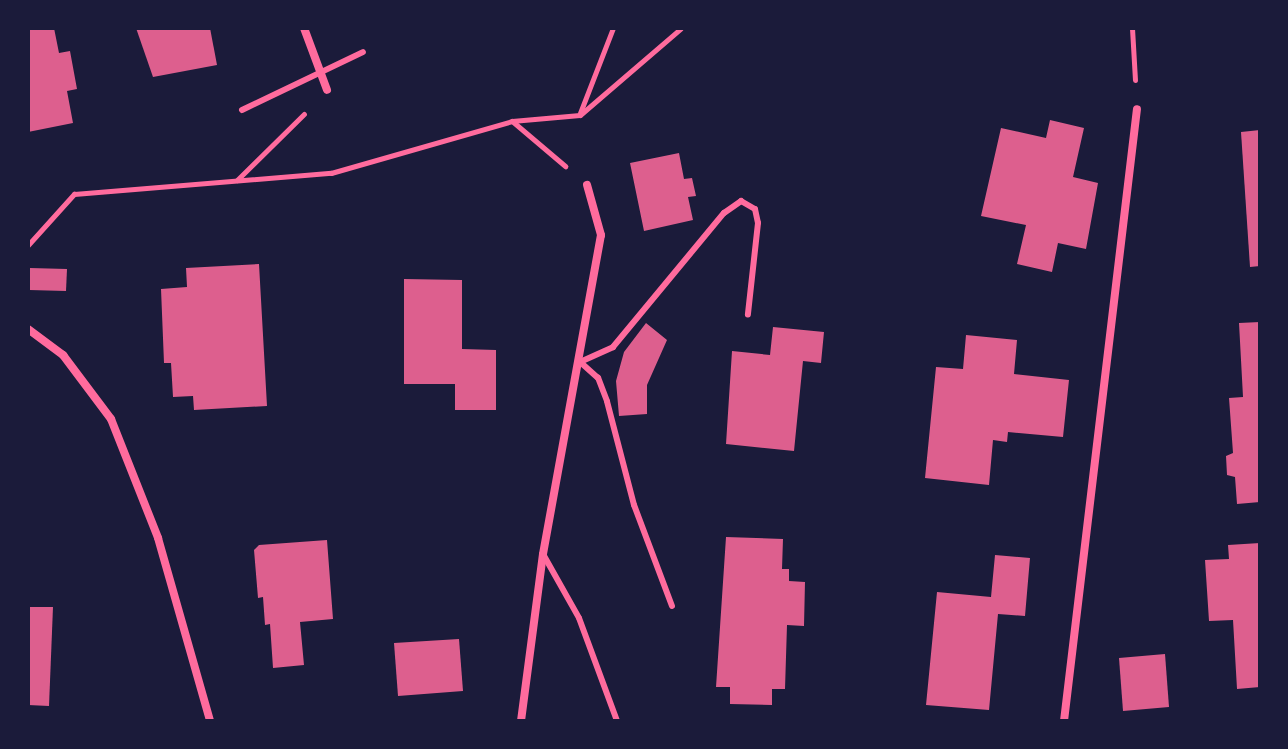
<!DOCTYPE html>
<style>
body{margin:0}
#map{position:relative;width:1288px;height:749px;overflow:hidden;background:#1b1b3a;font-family:"Titillium Web",sans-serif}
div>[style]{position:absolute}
.building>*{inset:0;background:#dd5f8e}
.path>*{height:5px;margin:-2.5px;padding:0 2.5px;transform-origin:2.5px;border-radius:2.5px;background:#ff6b9d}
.service>*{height:6px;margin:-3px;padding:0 3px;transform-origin:3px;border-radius:3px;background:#ff6b9d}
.minor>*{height:8px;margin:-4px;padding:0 4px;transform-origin:4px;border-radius:4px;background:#ff6b9d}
span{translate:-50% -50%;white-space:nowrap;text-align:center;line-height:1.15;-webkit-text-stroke:6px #1b1b3a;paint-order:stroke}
.frame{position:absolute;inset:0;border:30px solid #1b1b3a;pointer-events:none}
</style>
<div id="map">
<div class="building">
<i style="clip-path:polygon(28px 28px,54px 28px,59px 53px,70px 51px,77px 89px,67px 91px,73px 123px,28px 132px)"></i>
<i style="clip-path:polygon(136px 28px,210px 28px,217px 65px,153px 77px)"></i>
<i style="clip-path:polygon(1050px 120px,1084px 128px,1073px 177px,1098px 183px,1086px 249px,1058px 243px,1052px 272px,1017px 264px,1026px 225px,981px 216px,1001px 128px,1046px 138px)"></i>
<i style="clip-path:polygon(1260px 130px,1260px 266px,1250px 267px,1241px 132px)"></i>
<i style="clip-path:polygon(679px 153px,684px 179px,692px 178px,696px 196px,688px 197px,693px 220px,644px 231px,630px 163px)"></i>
<i style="clip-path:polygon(259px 264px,267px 406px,194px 410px,193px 396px,173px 397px,171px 363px,164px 363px,161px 289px,187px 287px,186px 268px)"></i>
<i style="clip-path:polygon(30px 268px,67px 269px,66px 291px,29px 290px)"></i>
<i style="clip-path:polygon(404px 279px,462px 280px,462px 349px,496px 350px,496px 410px,455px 410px,455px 384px,404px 384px)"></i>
<i style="clip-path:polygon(1260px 322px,1260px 502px,1237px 504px,1235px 477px,1227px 475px,1226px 456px,1233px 453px,1229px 398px,1243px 397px,1239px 323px)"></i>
<i style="clip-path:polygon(646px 323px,667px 340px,647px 385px,647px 414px,619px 416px,616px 381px,624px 352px)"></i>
<i style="clip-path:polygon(773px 327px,824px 332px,821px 363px,803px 361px,794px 451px,726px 444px,732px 351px,770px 355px)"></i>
<i style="clip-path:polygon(966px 335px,1017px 340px,1014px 374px,1069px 380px,1063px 437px,1008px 432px,1007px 442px,993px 440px,989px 485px,925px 478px,936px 367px,963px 369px)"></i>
<i style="clip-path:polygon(726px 537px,783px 539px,782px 569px,789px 569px,789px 581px,805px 582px,804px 626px,787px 625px,785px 689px,772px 689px,772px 705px,730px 704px,730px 687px,716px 687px)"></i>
<i style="clip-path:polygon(327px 540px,333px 619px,300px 622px,304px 665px,273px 668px,270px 624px,265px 625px,263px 597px,258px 598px,254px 550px,259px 545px)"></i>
<i style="clip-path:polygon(1260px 543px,1260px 687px,1237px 689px,1233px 620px,1209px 621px,1205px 560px,1229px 559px,1228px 545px)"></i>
<i style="clip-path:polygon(995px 555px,1030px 558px,1025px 616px,998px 614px,989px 710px,926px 705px,937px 592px,991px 597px)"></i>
<i style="clip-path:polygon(28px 607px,53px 607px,49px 706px,28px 705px)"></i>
<i style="clip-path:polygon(459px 639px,463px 691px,398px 696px,394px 643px)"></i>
<i style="clip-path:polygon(1165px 654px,1169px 707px,1123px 711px,1119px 658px)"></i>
</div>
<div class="path">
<i style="left:1132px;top:28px;width:52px;rotate:86.7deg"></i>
<i style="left:580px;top:113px;width:91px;rotate:-68.8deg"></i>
<i style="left:512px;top:121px;width:70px;rotate:40.3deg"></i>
<i style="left:237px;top:180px;width:94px;rotate:-44.6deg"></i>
<i style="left:28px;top:245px;width:69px;rotate:-48deg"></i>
<i style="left:74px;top:194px;width:258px;rotate:-4.7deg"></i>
<i style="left:331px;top:173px;width:188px;rotate:-16deg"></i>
<i style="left:512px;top:121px;width:68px;rotate:-5deg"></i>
<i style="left:580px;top:115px;width:133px;rotate:-40.7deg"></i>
</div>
<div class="service">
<i style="left:242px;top:110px;width:134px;rotate:-25.6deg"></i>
<i style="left:543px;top:554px;width:73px;rotate:60.6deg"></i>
<i style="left:579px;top:618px;width:110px;rotate:69.7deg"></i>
<i style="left:672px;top:606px;width:108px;rotate:-110.6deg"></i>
<i style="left:634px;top:505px;width:107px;rotate:-104.6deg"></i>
<i style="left:607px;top:401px;width:25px;rotate:-111deg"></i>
<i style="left:598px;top:378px;width:24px;rotate:-138deg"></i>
<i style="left:580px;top:362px;width:36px;rotate:-24deg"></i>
<i style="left:613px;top:347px;width:174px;rotate:-50.4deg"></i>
<i style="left:724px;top:213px;width:21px;rotate:-35deg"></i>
<i style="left:741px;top:201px;width:16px;rotate:30deg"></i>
<i style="left:755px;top:209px;width:14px;rotate:78deg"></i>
<i style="left:758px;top:223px;width:92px;rotate:96.3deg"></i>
</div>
<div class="minor">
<i style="left:304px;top:28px;width:66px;rotate:69.6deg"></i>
<i style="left:28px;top:329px;width:44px;rotate:36.6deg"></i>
<i style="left:63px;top:355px;width:80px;rotate:53.1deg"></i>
<i style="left:111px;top:419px;width:128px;rotate:68.4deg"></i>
<i style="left:158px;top:538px;width:190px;rotate:74.1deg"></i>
<i style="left:521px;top:721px;width:168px;rotate:-82.5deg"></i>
<i style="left:543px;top:554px;width:324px;rotate:-79.7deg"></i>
<i style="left:601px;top:235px;width:52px;rotate:-105.6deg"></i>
<i style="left:1064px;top:721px;width:616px;rotate:-83.2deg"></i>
</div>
<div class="frame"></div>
</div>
